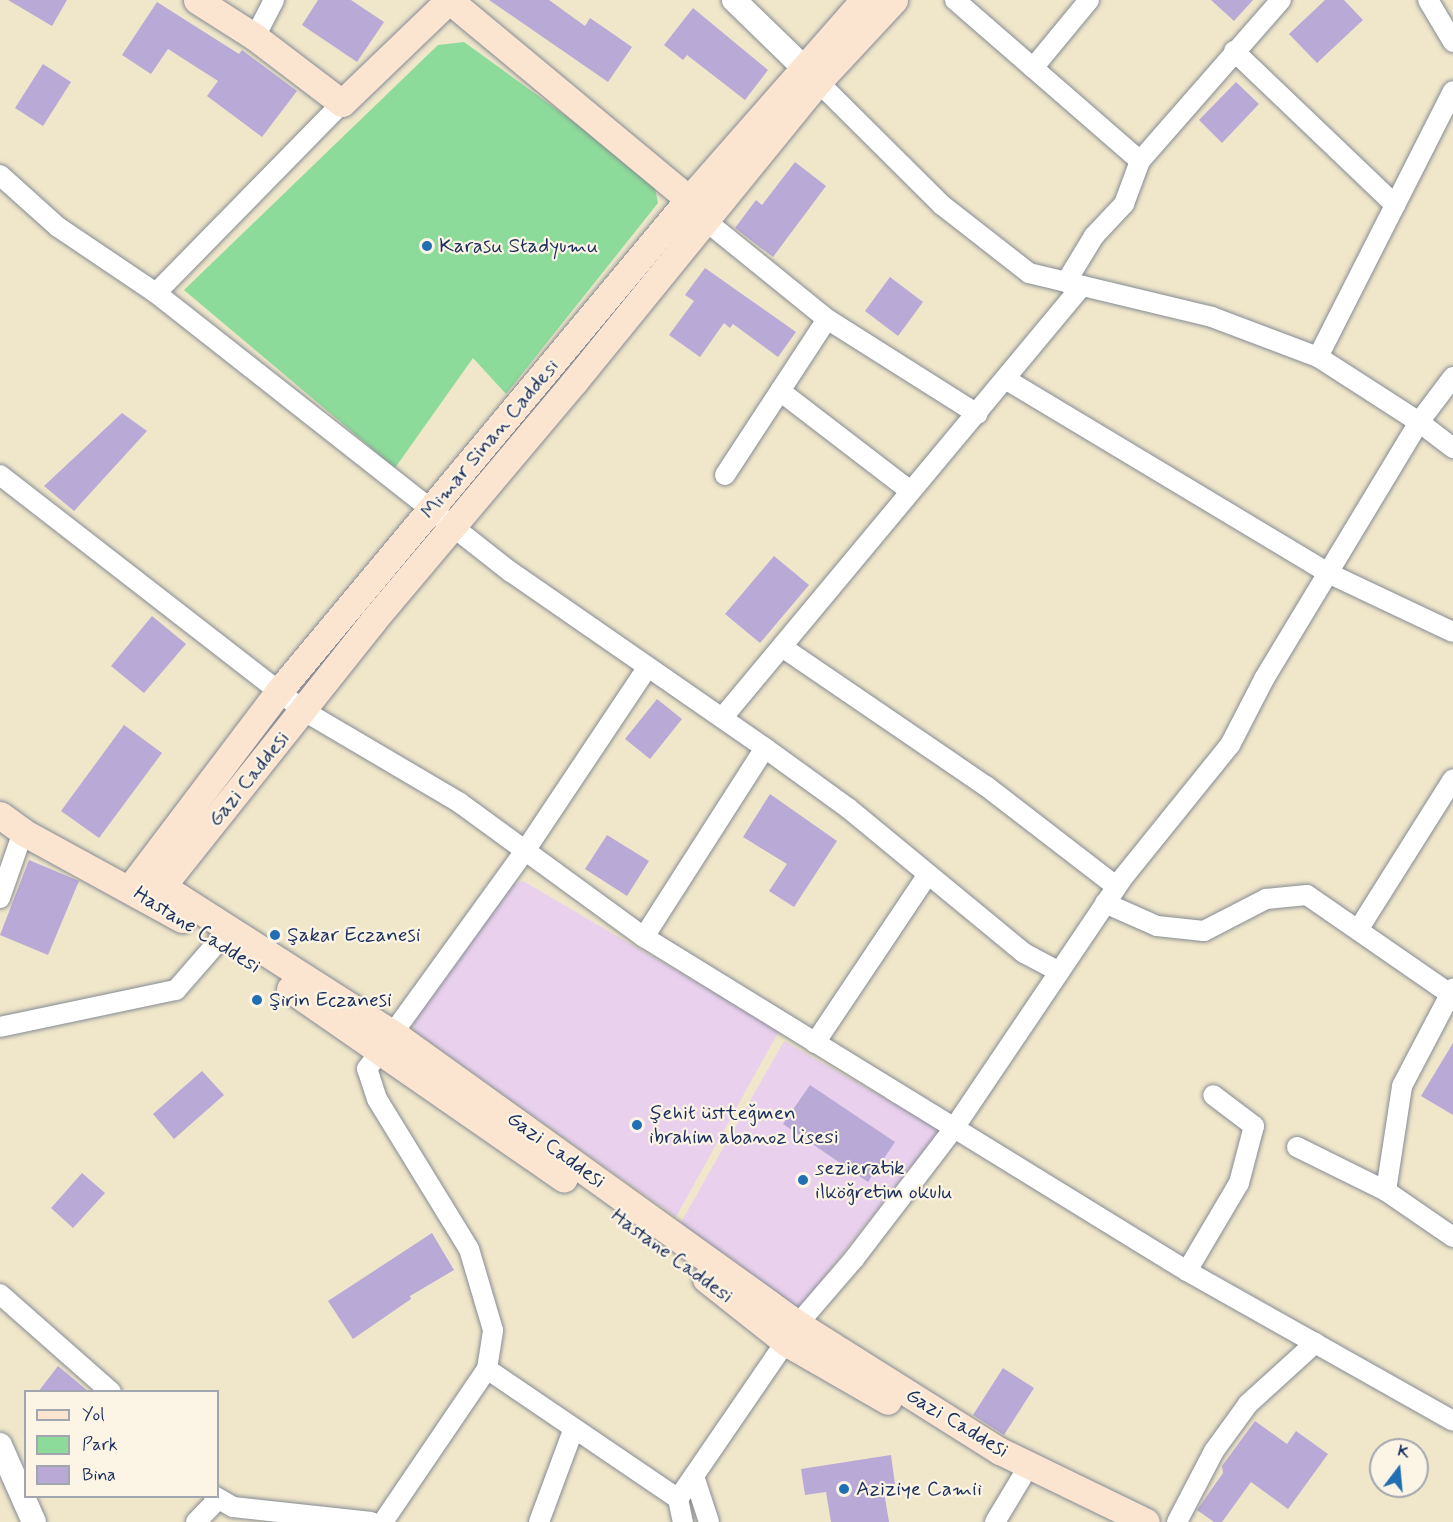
<!DOCTYPE html>
<meta charset="utf-8">
<style>
body{margin:0}
#map{position:relative;width:1453px;height:1522px;overflow:hidden;background:#f0e7ca;font-family:Mynerve,sans-serif}
div>[style]{position:absolute}
.built>*{inset:0;background:#e9d1ed}
.green>*{inset:0;background:#8ddb9a}
.building>*{inset:0;background:#b9a9d7}
.roads{filter:drop-shadow(0 0 2px #868b94) drop-shadow(0 0 2px #868b94)}
.minor>*{height:20px;margin:-10px;padding:0 10px;transform-origin:10px;border-radius:10px;background:#fff}
.tertiary>*{height:24px;margin:-12px;padding:0 12px;transform-origin:12px;border-radius:12px;background:#fff}
.secondary>*{height:27px;margin:-13.5px;padding:0 13.5px;transform-origin:13.5px;border-radius:13.5px;background:#fce5d0}
.dots>*{width:16px;height:16px;translate:-50% -50%;box-sizing:border-box;border:3px solid #fcf5e5;border-radius:50%}
span{translate:-50% -50%;white-space:nowrap;text-align:center;line-height:1.15;-webkit-text-stroke:4.5px #fcf5e5;paint-order:stroke}
.poi-label{font-size:21px;color:#1b2f5e}
.left{translate:0 -50%;text-align:left}
.street-label{font-size:21px;color:#1b2f5e}
.legend{position:absolute;left:24px;top:1390px;width:195px;height:108px;box-sizing:border-box;background:#fcf5e5;border:2px solid #a2a6af;margin:0;padding:8px 10px;list-style:none;font-size:18px;color:#1b2f5e}
.legend li{display:flex;align-items:center;gap:12px;height:30px}
.legend b{width:30px;border:2px solid #a2a6af}
.north{position:absolute;left:1369px;top:1438px;width:60px;height:60px;box-sizing:border-box;background:#fcf5e5;border:2px solid #a2a6af;border-radius:50%;rotate:16deg;font-size:16px;font-weight:700;line-height:24px;text-align:center;color:#1b2f5e}
.north::after{content:'';display:block;margin:auto;width:21px;height:27px;background:#1f6fb2;clip-path:polygon(50% 0,100% 100%,50% 72%,0 100%)}
</style>
<div id="map">
<div class="built">
<i style="clip-path:polygon(523px 881px,779px 1031px,676px 1217px,415px 1032px,413px 1019px,505px 888px)"></i>
<i style="clip-path:polygon(784px 1041px,940px 1130px,794px 1315px,676px 1231px)"></i>
</div>
<div class="green">
<i style="clip-path:polygon(464px 42px,653px 179px,658px 203px,506px 394px,473px 358px,395px 468px,184px 290px,438px 45px)"></i>
</div>
<div class="building">
<i style="clip-path:polygon(8px 0,67px 0,52px 26px)"></i>
<i style="clip-path:polygon(318px 0,351px 0,384px 22px,357px 62px,302px 25px)"></i>
<i style="clip-path:polygon(489px 0,549px 0,585px 26px,590px 18px,632px 47px,608px 82px)"></i>
<i style="clip-path:polygon(1211px 0,1253px 0,1234px 21px)"></i>
<i style="clip-path:polygon(1325px 0,1344px 0,1363px 20px,1317px 63px,1289px 34px)"></i>
<i style="clip-path:polygon(157px 2px,239px 54px,242px 50px,297px 91px,262px 137px,207px 96px,218px 81px,168px 49px,151px 74px,122px 55px)"></i>
<i style="clip-path:polygon(693px 8px,768px 70px,745px 100px,687px 55px,683px 60px,664px 45px)"></i>
<i style="clip-path:polygon(43px 64px,71px 82px,43px 126px,15px 108px)"></i>
<i style="clip-path:polygon(1236px 82px,1259px 104px,1222px 143px,1199px 120px)"></i>
<i style="clip-path:polygon(795px 162px,826px 186px,773px 257px,735px 228px,756px 200px,762px 205px)"></i>
<i style="clip-path:polygon(705px 268px,796px 332px,778px 357px,733px 324px,730px 328px,724px 323px,700px 357px,669px 335px,694px 301px,685px 295px)"></i>
<i style="clip-path:polygon(890px 277px,923px 302px,898px 336px,865px 311px)"></i>
<i style="clip-path:polygon(122px 413px,147px 431px,74px 511px,44px 486px)"></i>
<i style="clip-path:polygon(774px 556px,809px 585px,760px 643px,725px 614px)"></i>
<i style="clip-path:polygon(152px 616px,186px 644px,144px 693px,111px 666px)"></i>
<i style="clip-path:polygon(657px 699px,682px 719px,650px 759px,625px 739px)"></i>
<i style="clip-path:polygon(124px 725px,162px 753px,99px 838px,61px 811px)"></i>
<i style="clip-path:polygon(770px 794px,837px 841px,794px 907px,769px 891px,787px 864px,743px 837px)"></i>
<i style="clip-path:polygon(607px 835px,649px 861px,627px 896px,585px 869px)"></i>
<i style="clip-path:polygon(29px 860px,79px 881px,48px 955px,0 935px)"></i>
<i style="clip-path:polygon(1453px 1043px,1453px 1115px,1421px 1096px)"></i>
<i style="clip-path:polygon(202px 1071px,224px 1095px,174px 1139px,153px 1114px)"></i>
<i style="clip-path:polygon(810px 1085px,895px 1142px,868px 1182px,783px 1124px)"></i>
<i style="clip-path:polygon(82px 1173px,105px 1193px,73px 1228px,51px 1208px)"></i>
<i style="clip-path:polygon(432px 1233px,454px 1270px,410px 1296px,411px 1299px,353px 1339px,328px 1301px)"></i>
<i style="clip-path:polygon(58px 1366px,89px 1392px,38px 1392px)"></i>
<i style="clip-path:polygon(1003px 1368px,1034px 1388px,1004px 1435px,973px 1415px)"></i>
<i style="clip-path:polygon(1255px 1421px,1287px 1444px,1296px 1431px,1328px 1454px,1288px 1509px,1251px 1482px,1222px 1522px,1214px 1522px,1197px 1510px,1223px 1473px,1222px 1466px)"></i>
<i style="clip-path:polygon(891px 1455px,895px 1484px,883px 1486px,889px 1522px,831px 1522px,826px 1492px,805px 1495px,801px 1469px)"></i>
</div>
<div class="roads">
<div class="minor">
<i style="left:955px;top:0;width:245px;rotate:41deg"></i>
<i style="left:1140px;top:161px;width:46px;rotate:110.4deg"></i>
<i style="left:1124px;top:204px;width:44px;rotate:133.2deg"></i>
<i style="left:1094px;top:236px;width:54px;rotate:121.3deg"></i>
<i style="left:1428px;top:0;width:49px;rotate:59.2deg"></i>
<i style="left:255px;top:37px;width:42px;rotate:-62.8deg"></i>
<i style="left:1234px;top:51px;width:223px;rotate:43.7deg"></i>
<i style="left:1033px;top:68px;width:88px;rotate:-50.5deg"></i>
<i style="left:1140px;top:161px;width:214px;rotate:-48.8deg"></i>
<i style="left:0;top:175px;width:78px;rotate:41.9deg"></i>
<i style="left:58px;top:227px;width:118px;rotate:34deg"></i>
<i style="left:156px;top:293px;width:452px;rotate:38.2deg"></i>
<i style="left:511px;top:572px;width:309px;rotate:34.7deg"></i>
<i style="left:765px;top:748px;width:102px;rotate:35.9deg"></i>
<i style="left:848px;top:808px;width:228px;rotate:39.5deg"></i>
<i style="left:1024px;top:953px;width:40px;rotate:28deg"></i>
<i style="left:706px;top:221px;width:156px;rotate:39deg"></i>
<i style="left:827px;top:319px;width:178px;rotate:32.3deg"></i>
<i style="left:156px;top:293px;width:266px;rotate:-45.6deg"></i>
<i style="left:1318px;top:357px;width:298px;rotate:-63.1deg"></i>
<i style="left:1453px;top:377px;width:56px;rotate:127.1deg"></i>
<i style="left:1419px;top:422px;width:43px;rotate:37.4deg"></i>
<i style="left:1007px;top:380px;width:375px;rotate:31deg"></i>
<i style="left:1328px;top:573px;width:138px;rotate:25.3deg"></i>
<i style="left:780px;top:391px;width:163px;rotate:37.5deg"></i>
<i style="left:0;top:475px;width:385px;rotate:37.8deg"></i>
<i style="left:304px;top:711px;width:181px;rotate:30.5deg"></i>
<i style="left:460px;top:803px;width:228px;rotate:36.1deg"></i>
<i style="left:644px;top:937px;width:637px;rotate:31.6deg"></i>
<i style="left:1187px;top:1271px;width:305px;rotate:29.4deg"></i>
<i style="left:725px;top:475px;width:186px;rotate:-56.8deg"></i>
<i style="left:782px;top:647px;width:247px;rotate:34.3deg"></i>
<i style="left:986px;top:786px;width:164px;rotate:37.6deg"></i>
<i style="left:723px;top:717px;width:561px;rotate:-50.21deg"></i>
<i style="left:0;top:898px;width:70px;rotate:-70.8deg"></i>
<i style="left:1105px;top:903px;width:57px;rotate:23.9deg"></i>
<i style="left:1157px;top:926px;width:47px;rotate:6.1deg"></i>
<i style="left:1204px;top:931px;width:70px;rotate:-27.3deg"></i>
<i style="left:1266px;top:899px;width:41px;rotate:-5.6deg"></i>
<i style="left:1307px;top:895px;width:178px;rotate:34.7deg"></i>
<i style="left:1358px;top:930px;width:178px;rotate:-57.8deg"></i>
<i style="left:644px;top:937px;width:224px;rotate:-57.4deg"></i>
<i style="left:0;top:1027px;width:180px;rotate:-11.9deg"></i>
<i style="left:176px;top:990px;width:81px;rotate:-49deg"></i>
<i style="left:815px;top:1043px;width:203px;rotate:-56.2deg"></i>
<i style="left:1297px;top:1147px;width:99px;rotate:26.3deg"></i>
<i style="left:1386px;top:1191px;width:81px;rotate:34.5deg"></i>
<i style="left:1386px;top:1191px;width:106px;rotate:-81.3deg"></i>
<i style="left:1402px;top:1086px;width:110px;rotate:-62.3deg"></i>
<i style="left:1187px;top:1271px;width:102px;rotate:-59.4deg"></i>
<i style="left:1239px;top:1183px;width:59px;rotate:-75.3deg"></i>
<i style="left:1254px;top:1126px;width:51px;rotate:-142.9deg"></i>
<i style="left:0;top:1294px;width:148px;rotate:41.4deg"></i>
<i style="left:487px;top:1369px;width:231px;rotate:34.2deg"></i>
<i style="left:678px;top:1499px;width:212px;rotate:-55.6deg"></i>
<i style="left:798px;top:1324px;width:86px;rotate:-49.3deg"></i>
<i style="left:854px;top:1259px;width:165px;rotate:-52.6deg"></i>
<i style="left:954px;top:1128px;width:299px;rotate:-56deg"></i>
<i style="left:1121px;top:880px;width:174px;rotate:-51.1deg"></i>
<i style="left:1230px;top:745px;width:74px;rotate:-62.7deg"></i>
<i style="left:1264px;top:679px;width:300px;rotate:-58.9deg"></i>
<i style="left:1419px;top:422px;width:120px;rotate:-147.2deg"></i>
<i style="left:1318px;top:357px;width:113px;rotate:-159.3deg"></i>
<i style="left:1212px;top:317px;width:188px;rotate:-166.5deg"></i>
<i style="left:1029px;top:273px;width:110px;rotate:-142deg"></i>
<i style="left:942px;top:205px;width:187px;rotate:-135.2deg"></i>
<i style="left:694px;top:1476px;width:48px;rotate:71.9deg"></i>
<i style="left:214px;top:1496px;width:22px;rotate:30deg"></i>
<i style="left:233px;top:1507px;width:139px;rotate:6.2deg"></i>
<i style="left:678px;top:1499px;width:24px;rotate:78deg"></i>
<i style="left:196px;top:1522px;width:30px;rotate:-46deg"></i>
<i style="left:383px;top:1522px;width:185px;rotate:-55.8deg"></i>
<i style="left:487px;top:1369px;width:39px;rotate:-81deg"></i>
<i style="left:493px;top:1330px;width:84px;rotate:-106.5deg"></i>
<i style="left:469px;top:1249px;width:176px;rotate:-121.5deg"></i>
<i style="left:377px;top:1099px;width:32px;rotate:-108deg"></i>
<i style="left:367px;top:1069px;width:273px;rotate:-54.1deg"></i>
<i style="left:527px;top:848px;width:216px;rotate:-56.3deg"></i>
<i style="left:539px;top:1522px;width:100px;rotate:-69.6deg"></i>
<i style="left:995px;top:1522px;width:52px;rotate:-59deg"></i>
<i style="left:1177px;top:1522px;width:80px;rotate:-62.5deg"></i>
<i style="left:1214px;top:1451px;width:58px;rotate:-54.1deg"></i>
<i style="left:1248px;top:1404px;width:91px;rotate:-42.3deg"></i>
</div>
<div class="tertiary">
<i style="left:734px;top:0;width:96px;rotate:44.2deg"></i>
<i style="left:0;top:1445px;width:84px;rotate:66.2deg"></i>
</div>
<div class="secondary">
<i style="left:197px;top:0;width:69px;rotate:32.5deg"></i>
<i style="left:255px;top:37px;width:109px;rotate:37.2deg"></i>
<i style="left:342px;top:103px;width:149px;rotate:-43.9deg"></i>
<i style="left:449px;top:0;width:312px;rotate:39.7deg"></i>
<i style="left:689px;top:199px;width:18px;rotate:52deg"></i>
<i style="left:894px;top:0;width:113px;rotate:132.9deg"></i>
<i style="left:817px;top:83px;width:385px;rotate:129.1deg"></i>
<i style="left:574px;top:382px;width:312px;rotate:130.1deg"></i>
<i style="left:373px;top:621px;width:339px;rotate:128.5deg"></i>
<i style="left:162px;top:886px;width:284px;rotate:32.6deg"></i>
<i style="left:401px;top:1039px;width:489px;rotate:35.7deg"></i>
<i style="left:798px;top:1324px;width:239px;rotate:32.2deg"></i>
<i style="left:1000px;top:1451px;width:162px;rotate:25.9deg"></i>
<i style="left:0;top:815px;width:29px;rotate:36deg"></i>
<i style="left:23px;top:832px;width:181px;rotate:28.7deg"></i>
<i style="left:130px;top:888px;width:247px;rotate:-52.9deg"></i>
<i style="left:279px;top:691px;width:640px;rotate:-50.19deg"></i>
<i style="left:689px;top:199px;width:265px;rotate:-48.7deg"></i>
<i style="left:290px;top:989px;width:333px;rotate:34.7deg"></i>
<i style="left:706px;top:1279px;width:103px;rotate:38.3deg"></i>
<i style="left:787px;top:1343px;width:116px;rotate:29.9deg"></i>
</div>
</div>
<div class="dots">
<i style="left:427px;top:246px;background:#1f6fb2"></i>
<i style="left:275px;top:935px;background:#1f6fb2"></i>
<i style="left:257px;top:1000px;background:#1f6fb2"></i>
<i style="left:637px;top:1125px;background:#1f6fb2"></i>
<i style="left:803px;top:1180px;background:#1f6fb2"></i>
<i style="left:844px;top:1489px;background:#1f6fb2"></i>
</div>
<div class="poi-label">
<span class="left" style="left:439px;top:246px">Karasu Stadyumu</span>
<span class="left" style="left:287px;top:935px">Şakar Eczanesi</span>
<span class="left" style="left:269px;top:1000px">Şirin Eczanesi</span>
<span class="left" style="left:649px;top:1125px">şehit üstteğmen<br>ibrahim abanoz lisesi</span>
<span class="left" style="left:815px;top:1180px">sezieratik<br>ilköğretim okulu</span>
<span class="left" style="left:856px;top:1489px">Aziziye Camii</span>
</div>
<div class="street-label">
<span style="left:490px;top:439px;rotate:-50deg">Mimar Sinan Caddesi</span>
<span style="left:249px;top:779px;rotate:-51deg">Gazi Caddesi</span>
<span style="left:197px;top:930px;rotate:32deg">Hastane Caddesi</span>
<span style="left:556px;top:1150px;rotate:36deg">Gazi Caddesi</span>
<span style="left:672px;top:1256px;rotate:36deg">Hastane Caddesi</span>
<span style="left:957px;top:1423px;rotate:31deg">Gazi Caddesi</span>
</div>
<ul class="legend">
<li><b style="height:8px;background:#fce5d0"></b>Yol</li>
<li><b style="height:16px;background:#8ddb9a"></b>Park</li>
<li><b style="height:16px;background:#b9a9d7"></b>Bina</li>
</ul>
<div class="north">K</div>
</div>
